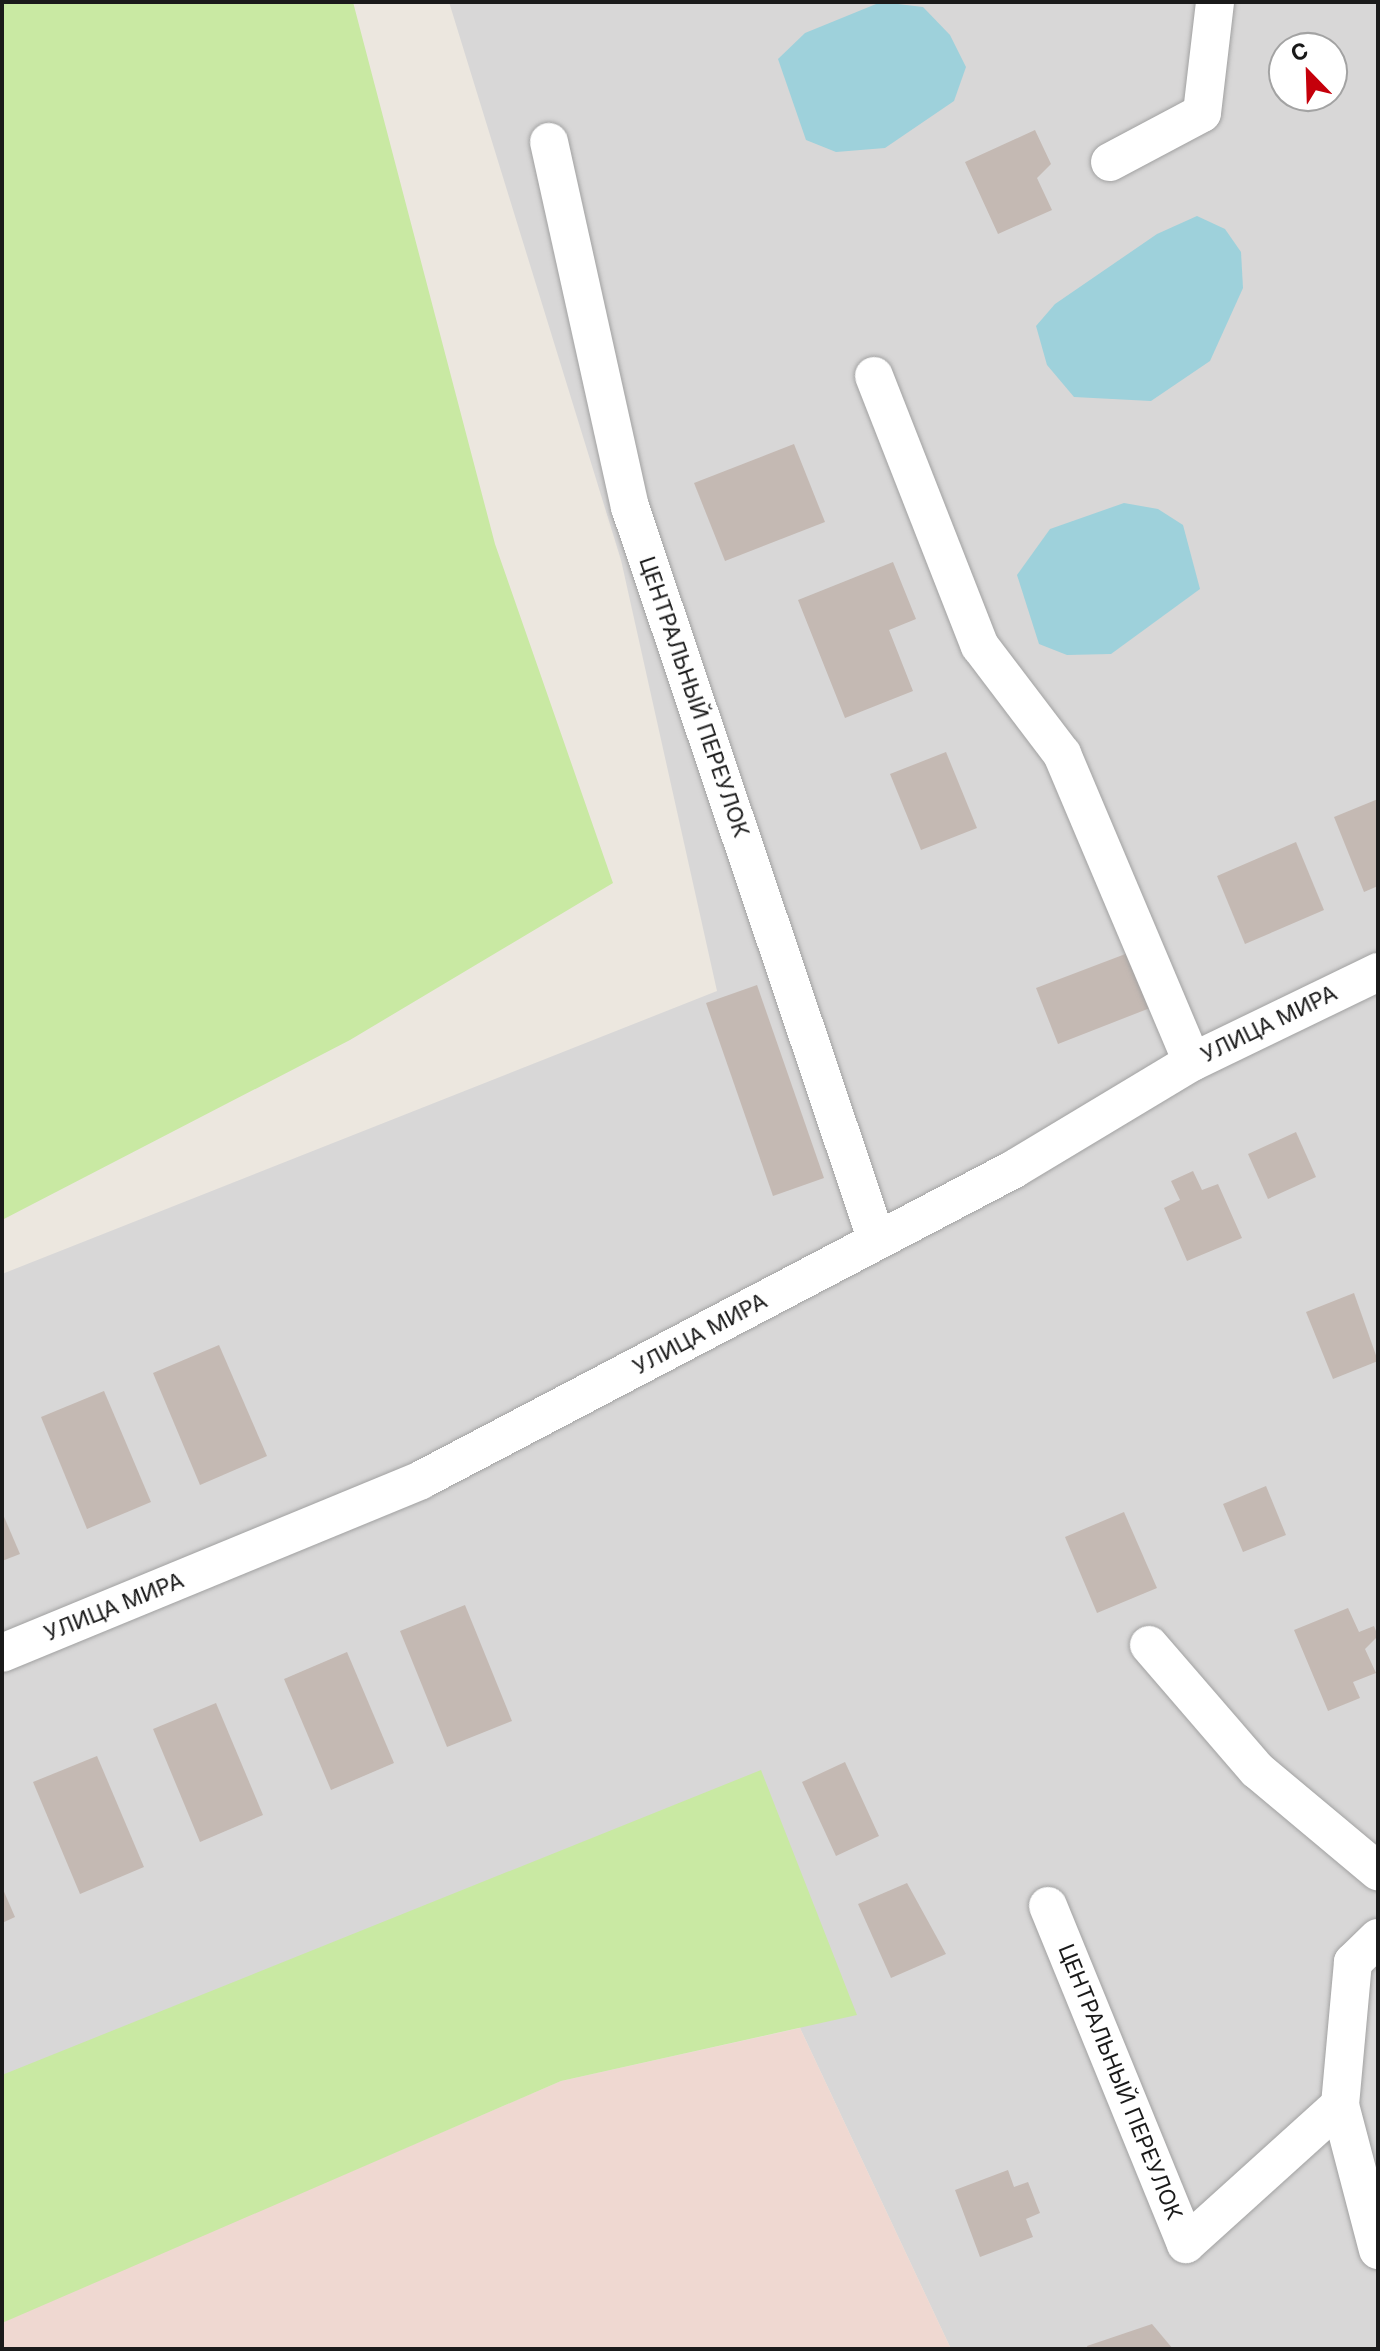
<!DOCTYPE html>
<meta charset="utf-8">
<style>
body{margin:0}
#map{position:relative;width:1380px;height:2351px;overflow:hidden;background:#ece7df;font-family:Inter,sans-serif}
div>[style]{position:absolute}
.residential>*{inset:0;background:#d8d7d7}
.military>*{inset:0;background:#efd8d1}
.grass>*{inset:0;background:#c9e9a3}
.water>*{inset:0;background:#9ed1db}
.building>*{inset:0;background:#c4b9b3}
.roads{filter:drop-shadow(0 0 2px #a1a1a1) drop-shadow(0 0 2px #a1a1a1)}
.minor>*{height:38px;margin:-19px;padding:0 19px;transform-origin:19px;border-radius:19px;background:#fff}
span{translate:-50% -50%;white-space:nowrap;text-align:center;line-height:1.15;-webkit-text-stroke:6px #fff;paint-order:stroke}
.street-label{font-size:22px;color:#1a1a1a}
.frame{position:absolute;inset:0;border:4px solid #1a1a1a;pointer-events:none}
.north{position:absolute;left:1268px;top:32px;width:80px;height:80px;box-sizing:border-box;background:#fff;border:2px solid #a3a3a3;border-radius:50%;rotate:337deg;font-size:22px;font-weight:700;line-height:32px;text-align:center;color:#1a1a1a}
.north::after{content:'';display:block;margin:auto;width:28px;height:36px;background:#c5000b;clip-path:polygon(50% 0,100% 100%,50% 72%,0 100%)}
</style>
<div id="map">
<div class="residential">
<i style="clip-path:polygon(evenodd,449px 2px,1378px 2px,1378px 2349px,951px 2349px,800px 2028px,747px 1829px,2px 2107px,2px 1274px,717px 991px,621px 560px,449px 2px,1284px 48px,1332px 48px,1332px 96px,1284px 96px,1284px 48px)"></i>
</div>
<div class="military">
<i style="clip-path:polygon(800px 2028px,951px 2349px,2px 2349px,2px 2323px,35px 2307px,561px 2081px)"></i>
</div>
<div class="grass">
<i style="clip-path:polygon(2px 2px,353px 2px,495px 544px,613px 883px,350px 1040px,2px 1220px)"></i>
<i style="clip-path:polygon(761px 1770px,857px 2015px,561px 2081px,2px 2323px,2px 2075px)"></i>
</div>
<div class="water">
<i style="clip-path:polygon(881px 2px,923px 7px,950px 35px,966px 67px,954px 101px,885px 148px,836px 152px,806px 140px,778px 59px,805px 33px)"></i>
<i style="clip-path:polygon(1197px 216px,1225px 229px,1241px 252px,1243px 288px,1210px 361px,1151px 401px,1074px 397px,1047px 365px,1036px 326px,1055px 304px,1157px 234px)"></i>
<i style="clip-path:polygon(1124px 503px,1158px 509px,1183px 525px,1200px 589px,1111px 654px,1067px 655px,1039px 644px,1017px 575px,1050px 529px)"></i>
</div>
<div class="building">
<i style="clip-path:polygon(1035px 130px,1051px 164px,1037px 178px,1052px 210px,998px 234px,965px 162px)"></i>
<i style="clip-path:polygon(794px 444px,825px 522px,725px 561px,694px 483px)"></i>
<i style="clip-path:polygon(893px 562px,916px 619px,889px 630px,913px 691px,845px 718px,798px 600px)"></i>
<i style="clip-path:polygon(946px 752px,977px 828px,921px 850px,890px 774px)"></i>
<i style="clip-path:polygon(1378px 799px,1378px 886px,1364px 892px,1334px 817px)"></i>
<i style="clip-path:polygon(1296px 842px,1324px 910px,1245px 944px,1217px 876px)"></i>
<i style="clip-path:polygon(1128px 953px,1150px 1008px,1058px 1044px,1036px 988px)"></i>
<i style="clip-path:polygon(757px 985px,824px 1178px,773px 1196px,706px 1003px)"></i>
<i style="clip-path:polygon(1296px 1132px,1316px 1177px,1268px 1199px,1248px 1154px)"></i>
<i style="clip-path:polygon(1193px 1171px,1202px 1190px,1218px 1184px,1242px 1238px,1187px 1261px,1164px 1208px,1180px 1200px,1171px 1181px)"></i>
<i style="clip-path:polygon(1354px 1293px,1378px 1361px,1333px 1379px,1306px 1312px)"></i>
<i style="clip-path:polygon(219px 1345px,267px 1456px,200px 1485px,153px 1373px)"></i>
<i style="clip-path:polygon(104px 1391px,151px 1502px,87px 1529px,41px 1417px)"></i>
<i style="clip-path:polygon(1266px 1486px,1286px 1535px,1243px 1552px,1223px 1504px)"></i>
<i style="clip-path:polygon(2px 1512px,20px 1554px,2px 1561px)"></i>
<i style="clip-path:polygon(1124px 1512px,1157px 1588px,1097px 1613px,1065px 1537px)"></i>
<i style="clip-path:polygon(465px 1605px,512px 1721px,447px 1747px,400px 1631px)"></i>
<i style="clip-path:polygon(1348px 1608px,1359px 1632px,1374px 1626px,1378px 1636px,1365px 1649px,1376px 1673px,1353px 1682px,1360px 1698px,1328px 1711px,1294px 1630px)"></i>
<i style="clip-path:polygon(347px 1652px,394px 1763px,331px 1790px,284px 1679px)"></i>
<i style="clip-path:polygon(216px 1703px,263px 1815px,200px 1842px,153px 1729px)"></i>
<i style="clip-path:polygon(97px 1756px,144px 1867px,80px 1894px,33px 1782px)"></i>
<i style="clip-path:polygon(845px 1762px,879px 1836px,836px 1856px,802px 1782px)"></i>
<i style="clip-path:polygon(907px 1883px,946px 1954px,891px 1978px,858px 1904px)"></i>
<i style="clip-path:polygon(2px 1887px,15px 1917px,2px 1923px)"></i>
<i style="clip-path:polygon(1008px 2170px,1014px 2187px,1028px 2182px,1040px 2213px,1026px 2219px,1033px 2237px,980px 2257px,955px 2190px)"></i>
<i style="clip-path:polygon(1152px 2324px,1173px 2349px,1088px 2349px,1087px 2346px)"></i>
</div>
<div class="roads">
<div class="minor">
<i style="left:549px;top:142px;width:374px;rotate:77.5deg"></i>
<i style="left:630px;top:507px;width:774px;rotate:71.4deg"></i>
<i style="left:1110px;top:162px;width:104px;rotate:-28deg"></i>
<i style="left:1202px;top:113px;width:112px;rotate:-83.3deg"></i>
<i style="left:874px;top:376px;width:290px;rotate:68.6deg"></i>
<i style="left:980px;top:646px;width:136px;rotate:52.8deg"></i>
<i style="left:1062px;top:754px;width:334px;rotate:67.1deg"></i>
<i style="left:1149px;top:1645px;width:165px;rotate:49.2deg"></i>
<i style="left:1257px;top:1770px;width:158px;rotate:39.9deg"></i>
<i style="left:2px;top:1653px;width:453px;rotate:-22.4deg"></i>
<i style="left:421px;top:1480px;width:670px;rotate:-27.67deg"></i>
<i style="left:1014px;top:1169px;width:208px;rotate:-31deg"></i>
<i style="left:1192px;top:1062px;width:207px;rotate:-25.8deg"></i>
<i style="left:1048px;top:1906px;width:365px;rotate:67.8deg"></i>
<i style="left:1186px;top:2244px;width:207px;rotate:-42.1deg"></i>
<i style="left:1378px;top:1938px;width:35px;rotate:136deg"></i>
<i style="left:1353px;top:1962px;width:144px;rotate:95.2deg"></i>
<i style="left:1340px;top:2105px;width:150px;rotate:75.3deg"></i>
</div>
</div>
<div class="street-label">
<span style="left:694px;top:697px;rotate:71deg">ЦЕНТРАЛЬНЫЙ ПЕРЕУЛОК</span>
<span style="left:1269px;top:1024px;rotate:-26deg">УЛИЦА МИРА</span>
<span style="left:700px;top:1334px;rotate:-28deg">УЛИЦА МИРА</span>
<span style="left:114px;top:1607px;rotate:-22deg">УЛИЦА МИРА</span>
<span style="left:1120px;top:2082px;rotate:68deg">ЦЕНТРАЛЬНЫЙ ПЕРЕУЛОК</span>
</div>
<div class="frame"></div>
<div class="north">С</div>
</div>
